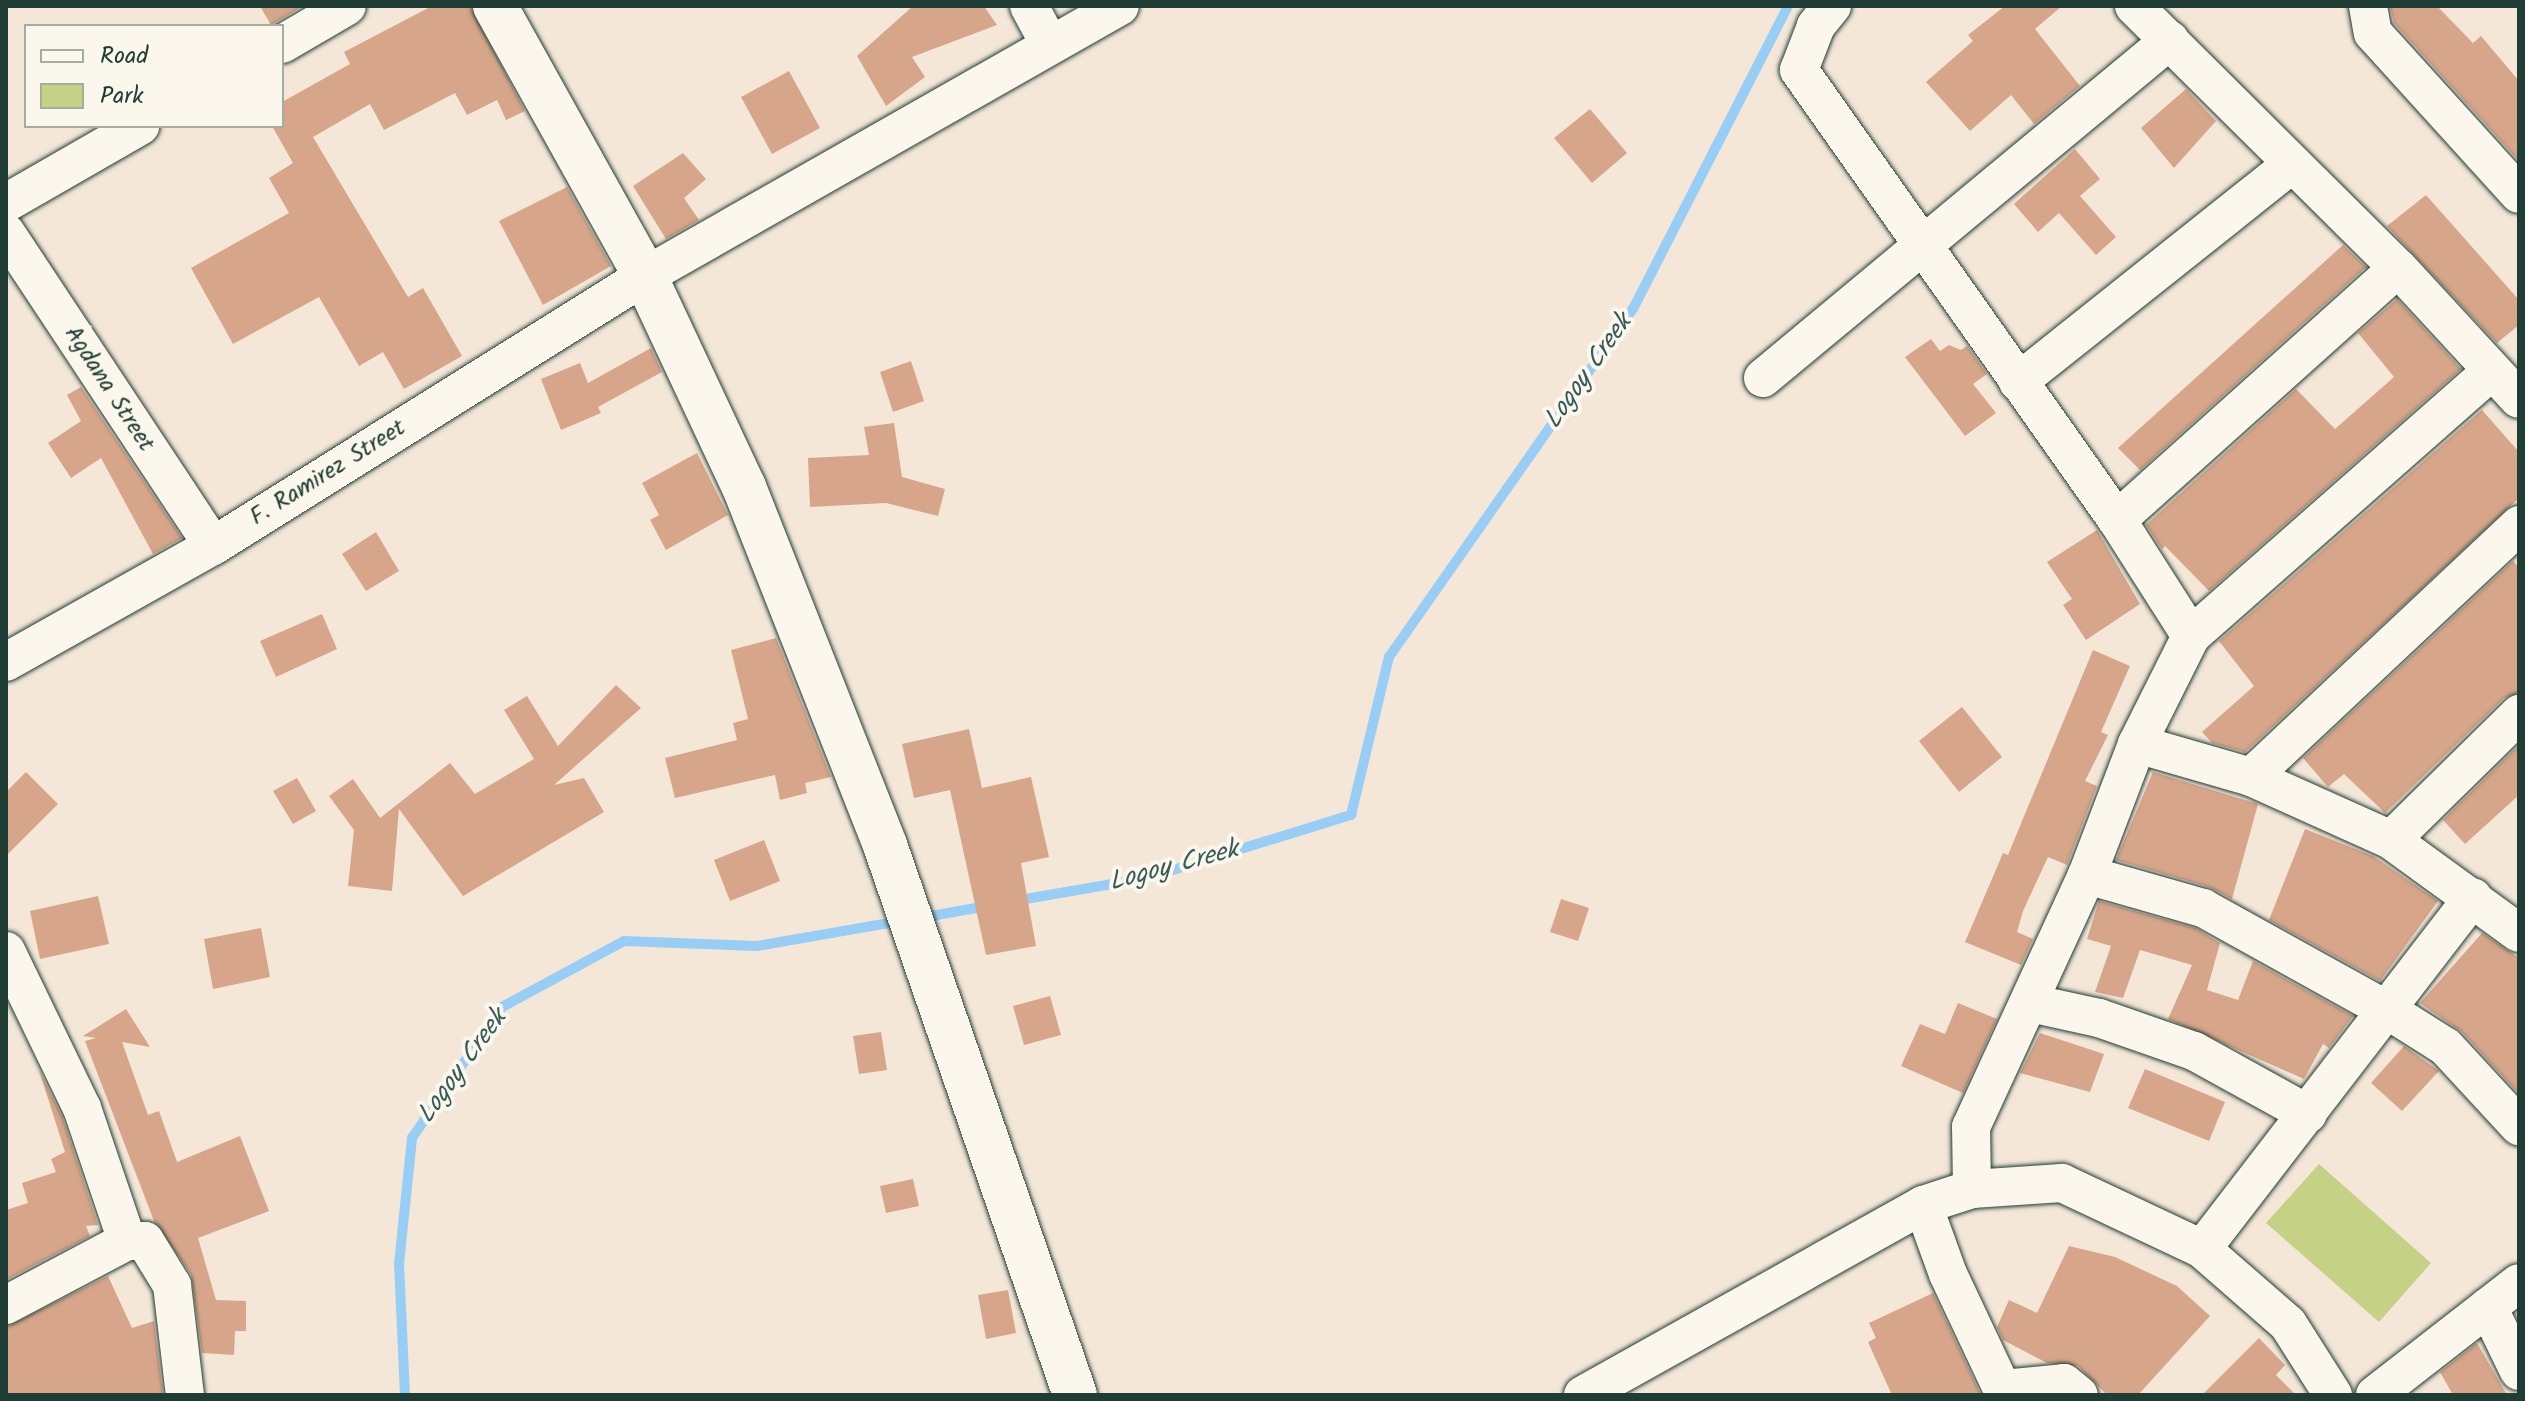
<!DOCTYPE html>
<style>
body{margin:0}
#map{position:relative;width:2525px;height:1401px;overflow:hidden;background:#f4e7d8;font-family:Kalam,sans-serif}
div>[style]{position:absolute}
.green>*{inset:0;background:#c5d286}
.stream>*{height:10px;margin:-5px;padding:0 5px;transform-origin:5px;border-radius:5px;background:#98cef6}
.building>*{inset:0;background:#d7a68a}
.roads{filter:drop-shadow(0 0 2px #1f3d34) drop-shadow(0 0 2px #1f3d34)}
.street>*{height:38px;margin:-19px;padding:0 19px;transform-origin:19px;border-radius:19px;background:#fbf7ec}
.secondary>*{height:44px;margin:-22px;padding:0 22px;transform-origin:22px;border-radius:22px;background:#fbf7ec}
span{translate:-50% -50%;white-space:nowrap;text-align:center;line-height:1.15;-webkit-text-stroke:8px #fbf7ec;paint-order:stroke}
.street-label{font-size:24px;color:#1f3d34}
.water-label{font-size:26px;color:#375a5b;font-style:italic}
.frame{position:absolute;inset:0;border:8px solid #1f3d34;pointer-events:none}
.legend{position:absolute;left:24px;top:24px;width:260px;height:104px;box-sizing:border-box;background:#fbf7ec;border:2px solid #a3ada2;margin:0;padding:10px 14px;list-style:none;font-size:24px;color:#1f3d34}
.legend li{display:flex;align-items:center;gap:16px;height:40px}
.legend b{width:40px;border:2px solid #a3ada2}
</style>
<div id="map">
<div class="green">
<i style="clip-path:polygon(2319px 1164px,2431px 1263px,2379px 1322px,2266px 1223px)"></i>
</div>
<div class="stream">
<i style="left:1014px;top:901px;width:135px;rotate:-9.8deg"></i>
<i style="left:1147px;top:878px;width:214px;rotate:-17.2deg"></i>
<i style="left:1351px;top:815px;width:163px;rotate:-76.5deg"></i>
<i style="left:1389px;top:657px;width:425px;rotate:-55deg"></i>
<i style="left:1633px;top:309px;width:340px;rotate:-62.9deg"></i>
<i style="left:920px;top:918px;width:68px;rotate:-10.2deg"></i>
<i style="left:405px;top:1395px;width:131px;rotate:-92.6deg"></i>
<i style="left:399px;top:1264px;width:127px;rotate:-84.1deg"></i>
<i style="left:412px;top:1138px;width:159px;rotate:-55.5deg"></i>
<i style="left:502px;top:1007px;width:139px;rotate:-28.4deg"></i>
<i style="left:624px;top:941px;width:133px;rotate:2.2deg"></i>
<i style="left:757px;top:946px;width:145px;rotate:-9.9deg"></i>
</div>
<div class="building">
<i style="clip-path:polygon(260px 6px,303px 6px,271px 25px)"></i>
<i style="clip-path:polygon(432px 6px,470px 6px,525px 111px,506px 120px,497px 100px,467px 115px,455px 93px,384px 130px,370px 104px,313px 137px,408px 297px,423px 288px,462px 356px,404px 389px,383px 352px,359px 366px,319px 297px,233px 344px,191px 268px,289px 213px,269px 178px,293px 163px,272px 126px,282px 126px,282px 102px,350px 64px,344px 52px)"></i>
<i style="clip-path:polygon(913px 6px,984px 6px,997px 25px,912px 57px,925px 77px,886px 106px,857px 56px)"></i>
<i style="clip-path:polygon(2005px 6px,2062px 6px,2035px 29px,2080px 86px,2034px 124px,2011px 95px,1970px 131px,1926px 82px,1973px 41px,1968px 35px)"></i>
<i style="clip-path:polygon(2390px 6px,2437px 6px,2473px 43px,2481px 36px,2519px 81px,2519px 161px,2394px 23px)"></i>
<i style="clip-path:polygon(789px 71px,820px 128px,772px 154px,741px 97px)"></i>
<i style="clip-path:polygon(2186px 89px,2216px 121px,2174px 168px,2141px 128px)"></i>
<i style="clip-path:polygon(1590px 109px,1627px 153px,1592px 183px,1554px 138px)"></i>
<i style="clip-path:polygon(2075px 149px,2100px 179px,2080px 196px,2116px 237px,2096px 255px,2059px 213px,2038px 232px,2014px 204px)"></i>
<i style="clip-path:polygon(683px 153px,706px 179px,684px 198px,699px 220px,666px 239px,633px 186px)"></i>
<i style="clip-path:polygon(567px 187px,611px 266px,543px 305px,499px 221px)"></i>
<i style="clip-path:polygon(2426px 195px,2519px 300px,2519px 325px,2497px 343px,2387px 226px)"></i>
<i style="clip-path:polygon(2343px 245px,2366px 267px,2140px 470px,2118px 448px)"></i>
<i style="clip-path:polygon(2397px 299px,2461px 369px,2209px 591px,2165px 546px,2162px 549px,2146px 525px,2296px 389px,2335px 429px,2394px 377px,2358px 333px)"></i>
<i style="clip-path:polygon(1931px 339px,1940px 351px,1949px 345px,1961px 350px,1967px 346px,1987px 374px,1973px 384px,1996px 413px,1965px 436px,1905px 357px)"></i>
<i style="clip-path:polygon(651px 348px,662px 372px,598px 407px,601px 413px,561px 430px,541px 379px,580px 363px,588px 383px)"></i>
<i style="clip-path:polygon(911px 361px,924px 401px,893px 412px,880px 372px)"></i>
<i style="clip-path:polygon(81px 387px,182px 538px,153px 554px,101px 458px,71px 478px,48px 443px,81px 421px,67px 395px)"></i>
<i style="clip-path:polygon(2482px 410px,2519px 452px,2519px 498px,2245px 752px,2212px 743px,2202px 732px,2254px 686px,2219px 641px)"></i>
<i style="clip-path:polygon(894px 423px,902px 477px,945px 489px,938px 516px,886px 503px,810px 507px,808px 458px,869px 455px,864px 427px)"></i>
<i style="clip-path:polygon(697px 453px,728px 515px,666px 550px,650px 520px,659px 515px,642px 483px)"></i>
<i style="clip-path:polygon(2097px 530px,2140px 604px,2086px 640px,2063px 605px,2072px 599px,2047px 562px)"></i>
<i style="clip-path:polygon(376px 532px,399px 571px,366px 591px,342px 554px)"></i>
<i style="clip-path:polygon(2513px 561px,2519px 568px,2519px 693px,2504px 698px,2385px 813px,2344px 774px,2328px 787px,2303px 758px)"></i>
<i style="clip-path:polygon(322px 614px,337px 649px,276px 677px,260px 641px)"></i>
<i style="clip-path:polygon(776px 638px,831px 777px,805px 783px,807px 793px,780px 800px,775px 775px,675px 798px,665px 758px,737px 740px,733px 723px,748px 719px,731px 650px)"></i>
<i style="clip-path:polygon(2093px 650px,2130px 666px,2101px 732px,2108px 735px,2085px 781px,2097px 786px,2067px 865px,2048px 857px,2023px 911px,2017px 932px,2033px 939px,2021px 965px,1965px 942px,2003px 853px,2008px 855px)"></i>
<i style="clip-path:polygon(616px 685px,641px 708px,554px 785px,584px 778px,604px 812px,463px 896px,399px 809px,392px 891px,348px 886px,354px 830px,329px 796px,353px 779px,380px 818px,450px 763px,475px 794px,534px 759px,504px 710px,527px 696px,558px 746px)"></i>
<i style="clip-path:polygon(1962px 707px,2002px 757px,1959px 792px,1919px 741px)"></i>
<i style="clip-path:polygon(969px 729px,982px 788px,1031px 777px,1049px 857px,1021px 863px,1036px 946px,986px 955px,950px 790px,914px 798px,902px 744px)"></i>
<i style="clip-path:polygon(2519px 745px,2519px 795px,2465px 844px,2443px 820px)"></i>
<i style="clip-path:polygon(26px 772px,58px 804px,6px 856px,6px 792px)"></i>
<i style="clip-path:polygon(2153px 772px,2258px 804px,2232px 899px,2209px 887px,2116px 860px)"></i>
<i style="clip-path:polygon(297px 778px,316px 811px,293px 824px,273px 791px)"></i>
<i style="clip-path:polygon(2305px 829px,2373px 856px,2438px 901px,2380px 981px,2269px 920px)"></i>
<i style="clip-path:polygon(764px 840px,780px 881px,730px 901px,714px 860px)"></i>
<i style="clip-path:polygon(98px 896px,109px 944px,40px 959px,30px 911px)"></i>
<i style="clip-path:polygon(1561px 899px,1589px 908px,1578px 941px,1550px 932px)"></i>
<i style="clip-path:polygon(2099px 901px,2195px 928px,2220px 943px,2207px 990px,2238px 1000px,2253px 961px,2353px 1016px,2329px 1048px,2323px 1044px,2304px 1079px,2168px 1019px,2192px 965px,2140px 950px,2123px 998px,2095px 992px,2111px 946px,2087px 939px)"></i>
<i style="clip-path:polygon(261px 928px,270px 977px,213px 989px,204px 939px)"></i>
<i style="clip-path:polygon(2482px 933px,2519px 958px,2519px 1094px,2462px 1032px,2420px 1003px)"></i>
<i style="clip-path:polygon(1050px 996px,1061px 1035px,1024px 1045px,1013px 1006px)"></i>
<i style="clip-path:polygon(1958px 1003px,1997px 1019px,1963px 1093px,1901px 1066px,1920px 1024px,1945px 1034px)"></i>
<i style="clip-path:polygon(126px 1009px,150px 1047px,122px 1042px,148px 1115px,159px 1111px,177px 1162px,240px 1136px,269px 1211px,198px 1238px,216px 1300px,246px 1301px,246px 1331px,235px 1331px,234px 1355px,202px 1353px,191px 1274px,154px 1221px,85px 1041px,96px 1038px,83px 1036px)"></i>
<i style="clip-path:polygon(881px 1032px,887px 1070px,859px 1074px,853px 1036px)"></i>
<i style="clip-path:polygon(2040px 1033px,2104px 1054px,2090px 1092px,2020px 1073px)"></i>
<i style="clip-path:polygon(2404px 1046px,2439px 1071px,2402px 1111px,2371px 1083px)"></i>
<i style="clip-path:polygon(2145px 1069px,2225px 1102px,2209px 1141px,2128px 1108px)"></i>
<i style="clip-path:polygon(39px 1070px,62px 1116px,98px 1225px,86px 1226px,90px 1236px,6px 1280px,6px 1210px,28px 1203px,22px 1183px,56px 1172px,51px 1159px,65px 1152px)"></i>
<i style="clip-path:polygon(913px 1179px,919px 1206px,886px 1213px,880px 1186px)"></i>
<i style="clip-path:polygon(2069px 1246px,2115px 1257px,2177px 1286px,2210px 1316px,2138px 1395px,2107px 1395px,2078px 1366px,2047px 1363px,2003px 1340px,1997px 1327px,2009px 1300px,2037px 1313px)"></i>
<i style="clip-path:polygon(108px 1276px,132px 1328px,154px 1321px,163px 1394px,6px 1395px,6px 1327px)"></i>
<i style="clip-path:polygon(1008px 1290px,1016px 1333px,986px 1339px,978px 1295px)"></i>
<i style="clip-path:polygon(1933px 1293px,1981px 1395px,1892px 1395px,1881px 1371px,1868px 1342px,1876px 1338px,1869px 1323px)"></i>
<i style="clip-path:polygon(2259px 1338px,2285px 1365px,2276px 1375px,2296px 1395px,2202px 1395px)"></i>
<i style="clip-path:polygon(2477px 1343px,2507px 1395px,2453px 1395px,2440px 1372px)"></i>
</div>
<div class="roads">
<div class="street">
<i style="left:1029px;top:6px;width:44px;rotate:61.7deg"></i>
<i style="left:1832px;top:6px;width:26px;rotate:129deg"></i>
<i style="left:1816px;top:26px;width:47px;rotate:111.1deg"></i>
<i style="left:1799px;top:70px;width:551px;rotate:54.75deg"></i>
<i style="left:2134px;top:6px;width:372px;rotate:44.8deg"></i>
<i style="left:2398px;top:268px;width:178px;rotate:47.3deg"></i>
<i style="left:2368px;top:6px;width:27px;rotate:80deg"></i>
<i style="left:2373px;top:33px;width:217px;rotate:47.8deg"></i>
<i style="left:282px;top:44px;width:75px;rotate:-30.3deg"></i>
<i style="left:6px;top:203px;width:155px;rotate:-29.9deg"></i>
<i style="left:6px;top:233px;width:375px;rotate:56.5deg"></i>
<i style="left:1763px;top:378px;width:529px;rotate:-39.71deg"></i>
<i style="left:2018px;top:382px;width:349px;rotate:-38.5deg"></i>
<i style="left:2191px;top:636px;width:138px;rotate:-122.5deg"></i>
<i style="left:2117px;top:520px;width:377px;rotate:-41.9deg"></i>
<i style="left:6px;top:662px;width:237px;rotate:-29.3deg"></i>
<i style="left:213px;top:546px;width:509px;rotate:-32.01deg"></i>
<i style="left:645px;top:276px;width:546px;rotate:-29.61deg"></i>
<i style="left:2137px;top:744px;width:119px;rotate:16.1deg"></i>
<i style="left:2251px;top:777px;width:154px;rotate:24.2deg"></i>
<i style="left:2391px;top:840px;width:158px;rotate:36deg"></i>
<i style="left:2251px;top:777px;width:368px;rotate:-43.2deg"></i>
<i style="left:2391px;top:840px;width:180px;rotate:-44.5deg"></i>
<i style="left:2087px;top:875px;width:121px;rotate:15.9deg"></i>
<i style="left:2203px;top:908px;width:213px;rotate:29deg"></i>
<i style="left:2389px;top:1011px;width:67px;rotate:32.3deg"></i>
<i style="left:2446px;top:1047px;width:108px;rotate:47.3deg"></i>
<i style="left:6px;top:951px;width:174px;rotate:64.2deg"></i>
<i style="left:82px;top:1108px;width:140px;rotate:71.3deg"></i>
<i style="left:127px;top:1241px;width:18px"></i>
<i style="left:145px;top:1241px;width:52px;rotate:58.5deg"></i>
<i style="left:172px;top:1285px;width:111px;rotate:83.3deg"></i>
<i style="left:2030px;top:1003px;width:71px;rotate:12.3deg"></i>
<i style="left:2099px;top:1018px;width:101px;rotate:19.2deg"></i>
<i style="left:2194px;top:1051px;width:130px;rotate:28.9deg"></i>
<i style="left:1972px;top:1189px;width:62px;rotate:-90.9deg"></i>
<i style="left:1971px;top:1127px;width:277px;rotate:-65.3deg"></i>
<i style="left:2087px;top:875px;width:140px;rotate:-69.1deg"></i>
<i style="left:2137px;top:744px;width:121px;rotate:-63.4deg"></i>
<i style="left:2191px;top:636px;width:401px;rotate:-41.4deg"></i>
<i style="left:1923px;top:1205px;width:73px;rotate:70.1deg"></i>
<i style="left:1948px;top:1274px;width:134px;rotate:64.8deg"></i>
<i style="left:2202px;top:1249px;width:444px;rotate:-52.4deg"></i>
<i style="left:6px;top:1305px;width:137px;rotate:-27.9deg"></i>
<i style="left:2488px;top:1307px;width:71px;rotate:64.2deg"></i>
<i style="left:2003px;top:1389px;width:61px;rotate:-5.6deg"></i>
<i style="left:2064px;top:1383px;width:19px;rotate:39deg"></i>
<i style="left:1583px;top:1395px;width:389px;rotate:-29.2deg"></i>
<i style="left:1923px;top:1205px;width:52px;rotate:-18.1deg"></i>
<i style="left:1972px;top:1189px;width:90px;rotate:-3.8deg"></i>
<i style="left:2062px;top:1183px;width:155px;rotate:25.2deg"></i>
<i style="left:2202px;top:1249px;width:114px;rotate:41.1deg"></i>
<i style="left:2288px;top:1324px;width:84px;rotate:57.6deg"></i>
<i style="left:2375px;top:1395px;width:182px;rotate:-37.9deg"></i>
</div>
<div class="secondary">
<i style="left:495px;top:6px;width:309px;rotate:60.9deg"></i>
<i style="left:645px;top:276px;width:233px;rotate:64.9deg"></i>
<i style="left:744px;top:487px;width:385px;rotate:68.5deg"></i>
<i style="left:885px;top:845px;width:582px;rotate:70.94deg"></i>
</div>
</div>
<div class="street-label">
<span style="left:109px;top:389px;rotate:57deg">Agdana Street</span>
<span style="left:328px;top:473px;rotate:-32deg">F. Ramirez Street</span>
</div>
<div class="water-label">
<span style="left:1589px;top:372px;rotate:-55deg">Logoy Creek</span>
<span style="left:1174px;top:867px;rotate:-15deg">Logoy Creek</span>
<span style="left:463px;top:1067px;rotate:-54deg">Logoy Creek</span>
</div>
<div class="frame"></div>
<ul class="legend">
<li><b style="height:10px;background:#fbf7ec"></b>Road</li>
<li><b style="height:22px;background:#c5d286"></b>Park</li>
</ul>
</div>
